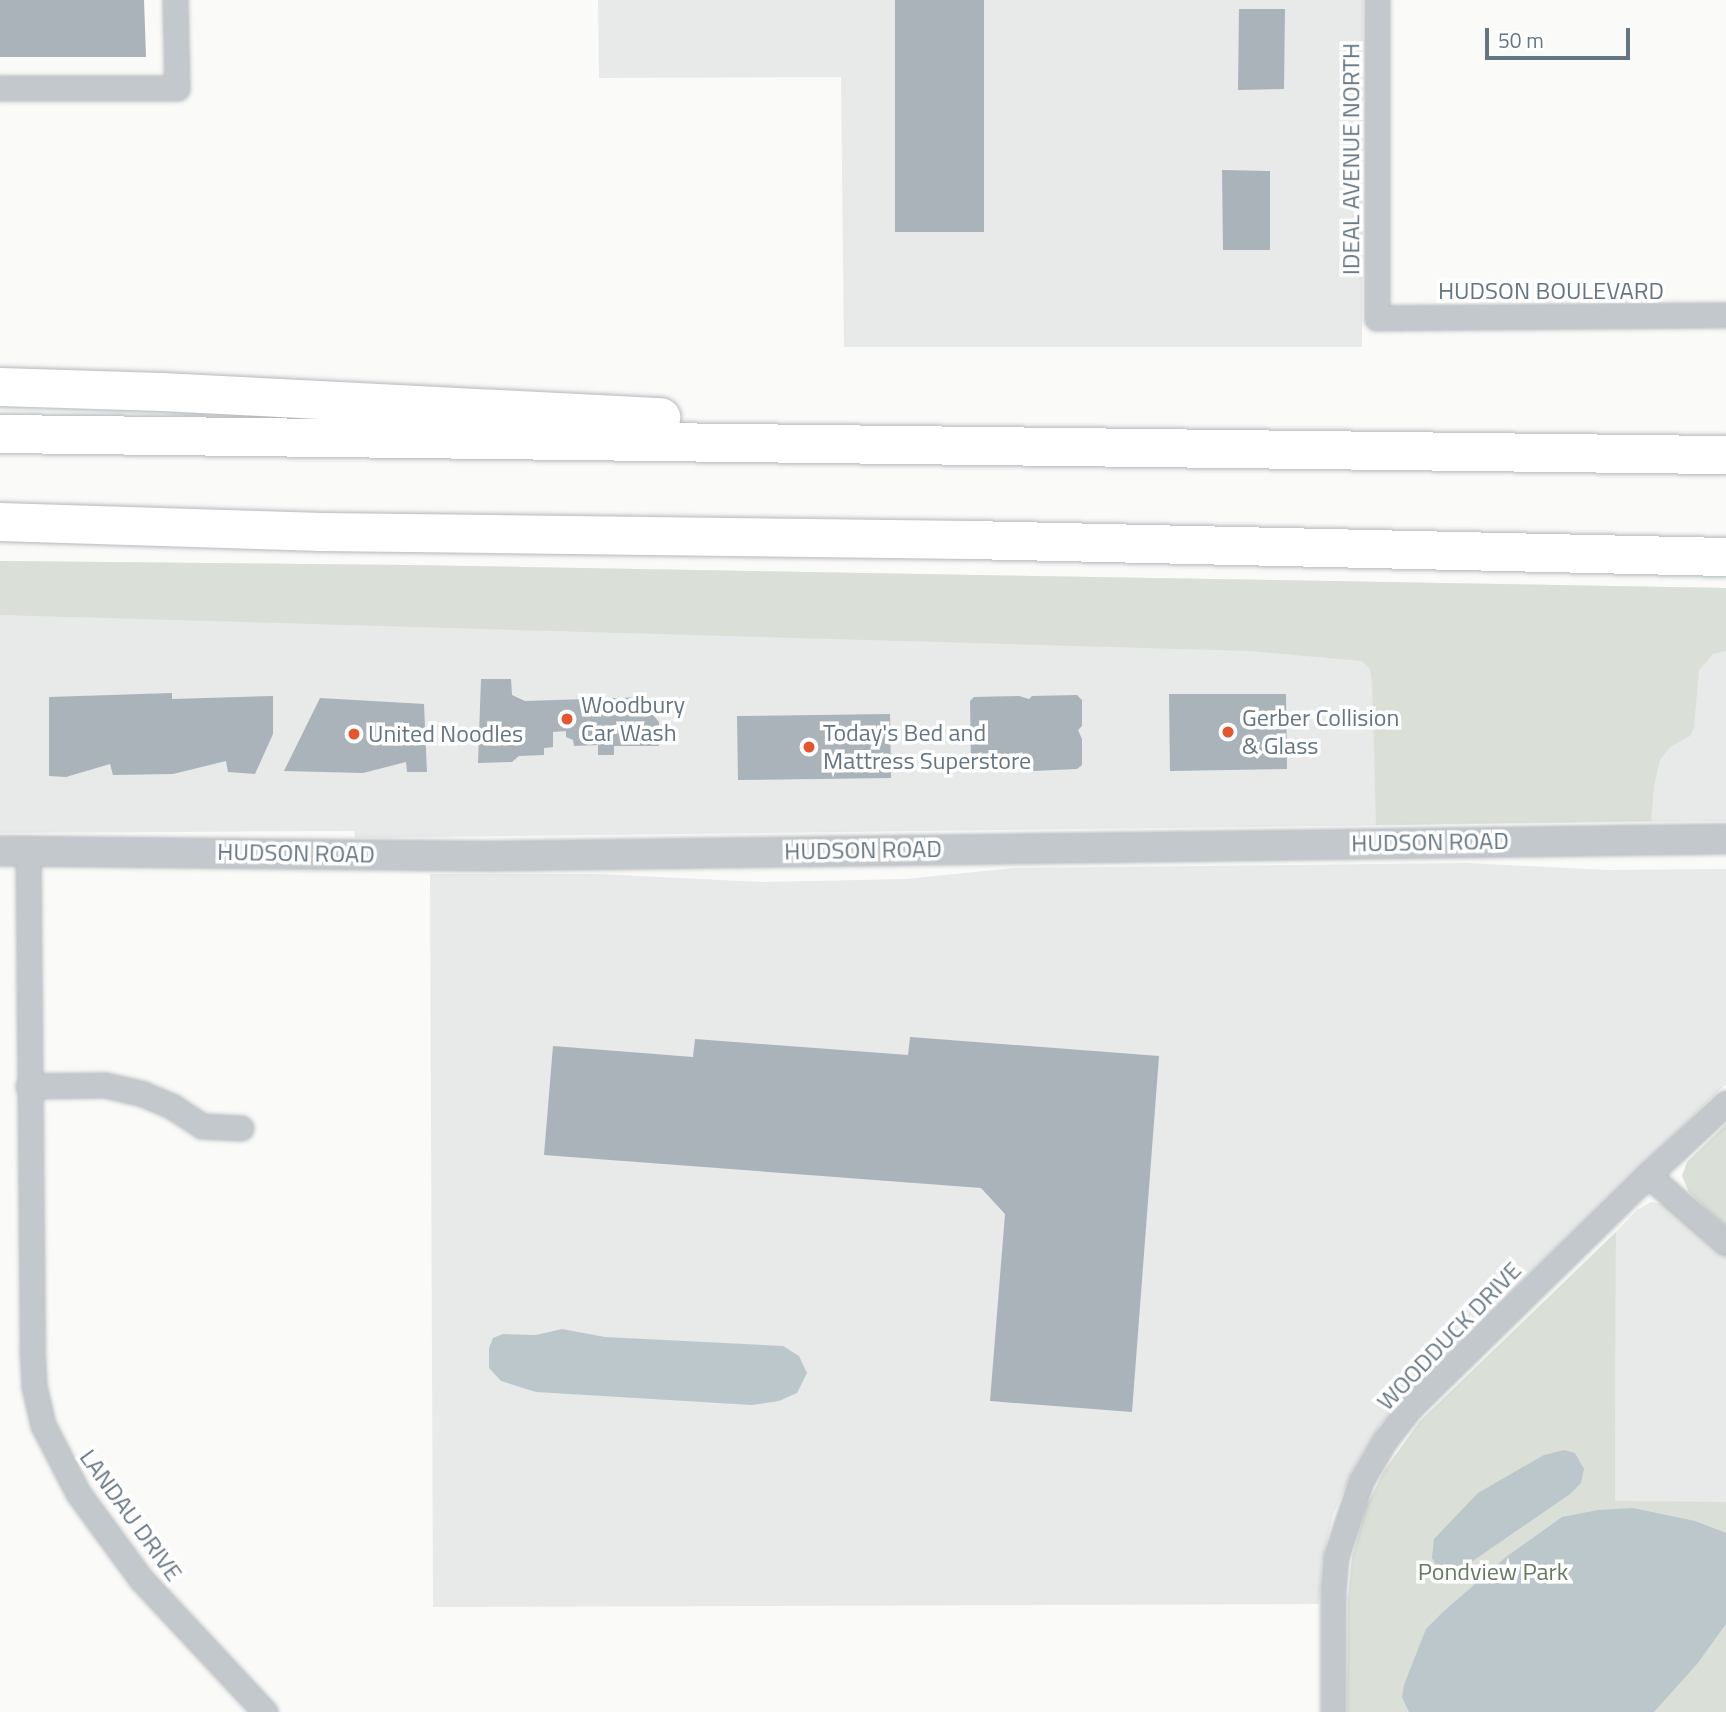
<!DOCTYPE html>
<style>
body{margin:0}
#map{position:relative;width:1726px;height:1712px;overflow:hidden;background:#fafaf8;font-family:"Titillium Web",sans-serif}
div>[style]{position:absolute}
.built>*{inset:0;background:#e8e9e9}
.green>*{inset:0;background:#dadfd7}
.water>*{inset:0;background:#bbc7cb}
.building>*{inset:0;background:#aab3b9}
.roads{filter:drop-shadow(0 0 2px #b4b9bd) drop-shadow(0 0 2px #b4b9bd)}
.minor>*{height:23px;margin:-11.5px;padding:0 11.5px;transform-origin:11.5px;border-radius:11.5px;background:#c3c8cc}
.tertiary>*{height:28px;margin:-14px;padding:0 14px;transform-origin:14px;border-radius:14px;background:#c3c8cc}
.motorway>*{height:38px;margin:-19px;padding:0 19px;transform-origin:19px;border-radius:19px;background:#fff}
.dots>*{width:19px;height:19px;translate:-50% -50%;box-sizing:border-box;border:4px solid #fff;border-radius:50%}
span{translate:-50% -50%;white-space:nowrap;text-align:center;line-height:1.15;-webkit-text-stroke:7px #fff;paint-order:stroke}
.street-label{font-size:24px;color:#657683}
.poi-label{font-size:24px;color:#657683}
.left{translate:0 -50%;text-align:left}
.park-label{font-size:24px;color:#687a64}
.scale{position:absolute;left:1485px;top:28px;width:145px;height:32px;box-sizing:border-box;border:4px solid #657683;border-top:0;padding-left:9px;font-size:21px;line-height:24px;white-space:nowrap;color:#657683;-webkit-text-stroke:5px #fff;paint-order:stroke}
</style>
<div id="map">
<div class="built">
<i style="clip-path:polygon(598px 0,1363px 0,1362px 347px,844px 347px,841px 77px,599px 78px)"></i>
<i style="clip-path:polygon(0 561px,405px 565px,1726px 588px,1726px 821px,355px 838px,354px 831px,0 833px)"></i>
<i style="clip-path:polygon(1468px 863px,1607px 870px,1726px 869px,1726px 1084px,1415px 1386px,1380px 1425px,1352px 1471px,1333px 1515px,1322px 1564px,1319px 1604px,433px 1607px,430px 874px,599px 874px,761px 882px,906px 879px,1013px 868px)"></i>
<i style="clip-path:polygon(1651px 1202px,1669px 1205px,1726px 1257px,1726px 1502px,1615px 1502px,1616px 1232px,1637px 1210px)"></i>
</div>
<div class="green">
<i style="clip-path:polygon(0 561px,405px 565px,1726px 588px,1726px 651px,1713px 654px,1699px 670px,1694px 728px,1690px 736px,1670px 747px,1660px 760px,1654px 786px,1651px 821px,1376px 825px,1372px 683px,1370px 669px,1362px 661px,1250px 651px,0 615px)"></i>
<i style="clip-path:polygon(1726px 1124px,1726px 1227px,1689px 1192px,1682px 1176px,1687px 1162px)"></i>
<i style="clip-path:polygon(1616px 1232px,1615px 1501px,1726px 1502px,1726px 1712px,1347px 1712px,1348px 1597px,1352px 1557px,1367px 1505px,1384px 1471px,1420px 1421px)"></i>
</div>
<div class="water">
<i style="clip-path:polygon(562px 1329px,605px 1337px,783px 1346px,799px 1356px,807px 1373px,797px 1393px,779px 1401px,752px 1405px,536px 1392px,501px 1381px,489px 1368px,489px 1348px,493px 1338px,503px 1334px,536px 1335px)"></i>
<i style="clip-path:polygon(1564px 1450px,1575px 1453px,1584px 1469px,1581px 1483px,1570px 1494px,1464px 1567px,1446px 1570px,1436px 1565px,1432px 1558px,1434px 1539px,1478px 1493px,1544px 1455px)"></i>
<i style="clip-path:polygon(1633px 1508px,1695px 1521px,1726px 1533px,1726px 1624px,1697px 1664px,1654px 1712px,1409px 1712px,1402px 1697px,1404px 1685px,1426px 1629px,1443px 1612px,1506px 1557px,1562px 1517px,1598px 1510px)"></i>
</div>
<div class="building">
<i style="clip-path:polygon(0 0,144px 0,146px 57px,0 57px)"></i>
<i style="clip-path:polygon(895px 0,984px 0,984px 232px,895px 232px)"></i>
<i style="clip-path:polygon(1239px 9px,1285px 9px,1284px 89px,1238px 90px)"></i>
<i style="clip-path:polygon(1222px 170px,1270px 171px,1270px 250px,1223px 250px)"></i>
<i style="clip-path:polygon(481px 679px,511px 679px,512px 695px,525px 701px,648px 697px,648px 709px,659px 722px,659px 746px,614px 746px,614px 755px,598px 755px,598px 745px,574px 746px,573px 740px,566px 737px,566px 731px,553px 732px,553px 747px,544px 748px,544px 755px,519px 756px,512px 762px,478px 763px)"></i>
<i style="clip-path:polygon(172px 693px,172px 699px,273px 696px,273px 734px,255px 774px,228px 772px,226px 761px,173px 774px,113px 775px,110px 764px,66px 777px,49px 776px,49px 697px)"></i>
<i style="clip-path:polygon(1169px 694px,1286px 694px,1287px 769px,1170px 771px)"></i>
<i style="clip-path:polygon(1077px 695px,1082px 700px,1082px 726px,1078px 730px,1082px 739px,1082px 765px,1077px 769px,1033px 771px,1029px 767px,1020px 770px,974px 770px,971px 766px,970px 701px,974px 697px,1019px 696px,1029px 699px,1032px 696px)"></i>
<i style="clip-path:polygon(320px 698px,424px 704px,427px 772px,407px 772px,406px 762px,363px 773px,284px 771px)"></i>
<i style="clip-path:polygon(890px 714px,891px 778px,738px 780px,737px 716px)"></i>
<i style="clip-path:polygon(910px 1037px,1159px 1056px,1132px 1412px,990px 1401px,1005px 1214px,981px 1188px,544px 1155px,553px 1046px,693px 1057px,695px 1039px,908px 1055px)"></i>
</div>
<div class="roads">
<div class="minor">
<i style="left:1377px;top:0;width:318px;rotate:90deg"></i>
<i style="left:1377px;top:318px;width:349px;rotate:-0.5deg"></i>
<i style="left:0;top:88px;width:177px"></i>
<i style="left:177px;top:88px;width:88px;rotate:-91.3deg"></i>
<i style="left:28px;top:850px;width:498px;rotate:89.5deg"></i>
<i style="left:32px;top:1348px;width:38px;rotate:87deg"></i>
<i style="left:34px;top:1386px;width:40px;rotate:77deg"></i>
<i style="left:43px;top:1425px;width:76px;rotate:62.8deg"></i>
<i style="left:78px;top:1493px;width:107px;rotate:53.8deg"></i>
<i style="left:141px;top:1579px;width:182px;rotate:47deg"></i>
<i style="left:28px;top:1086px;width:77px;rotate:-0.7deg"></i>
<i style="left:105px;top:1085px;width:39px;rotate:13deg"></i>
<i style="left:143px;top:1094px;width:33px;rotate:23deg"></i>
<i style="left:173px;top:1107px;width:35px;rotate:33deg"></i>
<i style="left:202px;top:1126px;width:39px;rotate:3deg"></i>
<i style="left:1648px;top:1175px;width:103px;rotate:41.1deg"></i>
<i style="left:1333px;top:1712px;width:122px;rotate:-90deg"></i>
<i style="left:1333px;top:1590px;width:33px;rotate:-85deg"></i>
<i style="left:1336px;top:1557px;width:80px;rotate:-71.8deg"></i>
<i style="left:1361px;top:1481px;width:48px;rotate:-59.7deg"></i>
<i style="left:1385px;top:1440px;width:42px;rotate:-51.8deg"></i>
<i style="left:1411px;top:1407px;width:332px;rotate:-44.4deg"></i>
<i style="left:1648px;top:1175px;width:106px;rotate:-42.7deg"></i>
</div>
<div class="tertiary">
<i style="left:0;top:851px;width:495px;rotate:0.6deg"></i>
<i style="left:495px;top:856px;width:1231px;rotate:-0.79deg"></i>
</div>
<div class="motorway">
<i style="left:0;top:387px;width:162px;rotate:1.8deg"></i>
<i style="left:162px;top:392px;width:500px;rotate:2.9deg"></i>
<i style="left:0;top:434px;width:1726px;rotate:0.7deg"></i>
<i style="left:0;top:522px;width:322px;rotate:1.8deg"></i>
<i style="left:322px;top:532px;width:648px;rotate:0.71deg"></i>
<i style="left:970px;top:540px;width:756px;rotate:1.29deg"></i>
</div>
</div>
<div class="dots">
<i style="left:567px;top:719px;background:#e4572e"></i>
<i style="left:1228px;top:732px;background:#e4572e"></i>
<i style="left:354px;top:734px;background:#e4572e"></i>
<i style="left:809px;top:747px;background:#e4572e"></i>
</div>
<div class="street-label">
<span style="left:1351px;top:159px;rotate:-90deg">IDEAL AVENUE NORTH</span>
<span style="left:1551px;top:291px">HUDSON BOULEVARD</span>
<span style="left:1430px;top:842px;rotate:-1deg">HUDSON ROAD</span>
<span style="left:863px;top:850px;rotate:-1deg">HUDSON ROAD</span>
<span style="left:296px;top:853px;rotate:1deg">HUDSON ROAD</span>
<span style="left:1449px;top:1336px;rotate:-46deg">WOODDUCK DRIVE</span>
<span style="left:131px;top:1515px;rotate:54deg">LANDAU DRIVE</span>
</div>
<div class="poi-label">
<span class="left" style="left:581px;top:719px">Woodbury<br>Car Wash</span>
<span class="left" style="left:1242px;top:732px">Gerber Collision<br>&amp; Glass</span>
<span class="left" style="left:823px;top:747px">Today's Bed and<br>Mattress Superstore</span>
<span class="left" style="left:368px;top:734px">United Noodles</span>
</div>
<div class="park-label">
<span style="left:1493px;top:1572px">Pondview Park</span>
</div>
<div class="scale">50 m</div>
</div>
